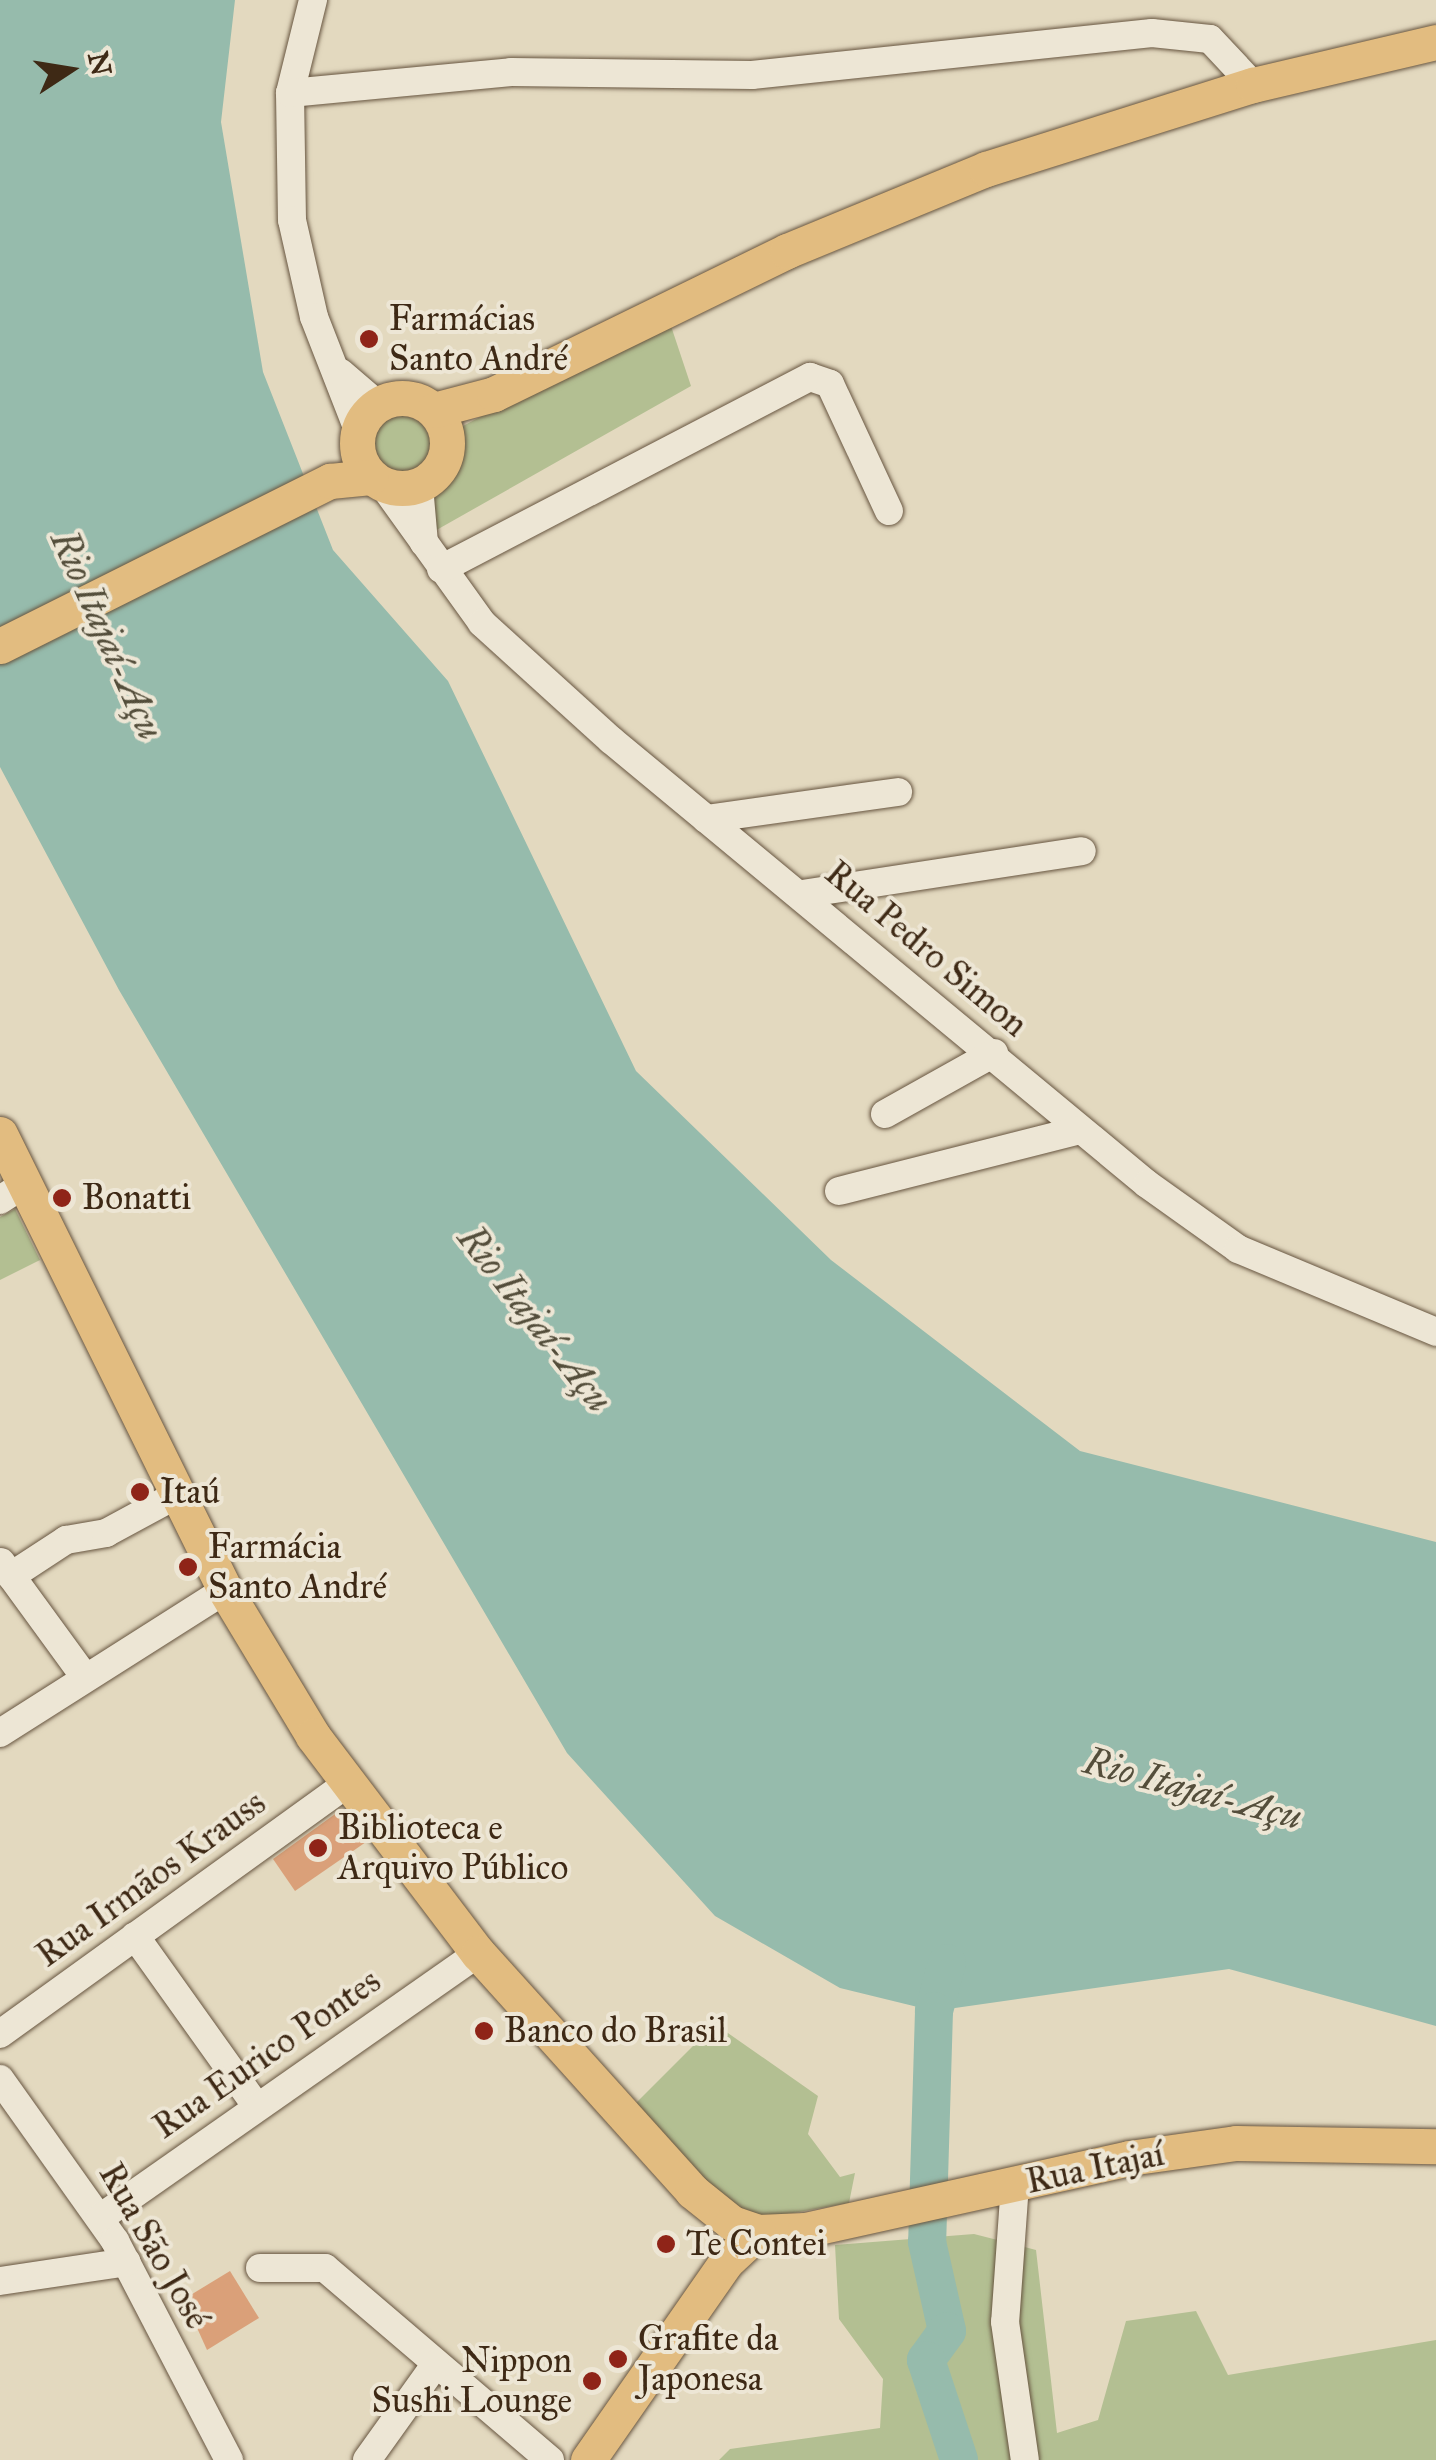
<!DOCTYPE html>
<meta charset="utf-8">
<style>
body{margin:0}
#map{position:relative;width:1436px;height:2460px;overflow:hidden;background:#e3d9bf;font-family:"IM FELL Great Primer",serif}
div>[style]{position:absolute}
.green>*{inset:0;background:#b3bf92}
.round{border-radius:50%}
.water>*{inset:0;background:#96bbac}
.river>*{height:38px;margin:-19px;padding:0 19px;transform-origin:19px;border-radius:19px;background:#96bbac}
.building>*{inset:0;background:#daa079}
.roads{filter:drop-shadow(0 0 2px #675540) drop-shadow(0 0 2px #675540)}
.minor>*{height:28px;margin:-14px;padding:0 14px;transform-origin:14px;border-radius:14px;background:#ede6d5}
.major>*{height:35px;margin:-17.5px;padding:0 17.5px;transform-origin:17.5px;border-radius:17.5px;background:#e2bc80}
.major>.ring{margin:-17.5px;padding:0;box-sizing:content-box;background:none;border:35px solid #e2bc80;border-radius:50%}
.dots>*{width:28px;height:28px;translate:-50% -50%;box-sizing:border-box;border:5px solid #ede6d5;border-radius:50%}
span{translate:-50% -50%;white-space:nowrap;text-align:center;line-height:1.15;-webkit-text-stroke:8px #ede6d5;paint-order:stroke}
.poi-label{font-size:35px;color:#3e2915}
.left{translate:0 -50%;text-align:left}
.right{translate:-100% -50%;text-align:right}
.street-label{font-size:35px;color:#3e2915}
.water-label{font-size:38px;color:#544e3b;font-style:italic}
.north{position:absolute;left:20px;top:20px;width:100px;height:100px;-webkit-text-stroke:8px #ede6d5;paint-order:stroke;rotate:78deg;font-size:28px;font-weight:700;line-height:40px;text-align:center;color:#3e2915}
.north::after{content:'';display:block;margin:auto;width:35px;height:45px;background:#3e2915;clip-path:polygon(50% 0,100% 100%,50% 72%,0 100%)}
</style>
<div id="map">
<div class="green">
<i style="clip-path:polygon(668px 317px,691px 386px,433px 532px,420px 496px,459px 456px,463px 426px)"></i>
<i class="round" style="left:374px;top:416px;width:56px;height:56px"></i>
<i style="clip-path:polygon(15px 1209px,40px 1260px,0 1280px,0 1217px)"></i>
<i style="clip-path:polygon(715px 2024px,818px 2096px,808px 2134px,840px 2177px,855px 2173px,849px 2203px,759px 2219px,728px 2206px,633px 2106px)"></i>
<i style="clip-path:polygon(974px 2234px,1036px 2250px,1057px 2433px,1098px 2420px,1126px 2321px,1196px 2311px,1228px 2375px,1436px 2340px,1436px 2460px,719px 2460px,730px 2449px,880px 2428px,883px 2379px,839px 2319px,835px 2245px)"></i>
</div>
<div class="water">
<i style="clip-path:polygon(0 0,235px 0,221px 122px,263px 372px,333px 550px,448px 681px,636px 1071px,831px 1260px,1080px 1451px,1436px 1542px,1436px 2026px,1229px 1969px,934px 2011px,840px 1988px,715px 1916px,567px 1753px,119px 990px,0 767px)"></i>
</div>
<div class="river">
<i style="left:947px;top:1963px;width:50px;rotate:105.2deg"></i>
<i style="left:934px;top:2011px;width:231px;rotate:91.7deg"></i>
<i style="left:927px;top:2242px;width:91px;rotate:77.3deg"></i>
<i style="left:947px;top:2331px;width:36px;rotate:126deg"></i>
<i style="left:926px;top:2360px;width:105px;rotate:71.7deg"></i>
</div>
<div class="building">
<i style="clip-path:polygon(342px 1809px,366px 1842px,295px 1891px,273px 1859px)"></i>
<i style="clip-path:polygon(230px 2271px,259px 2318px,207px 2350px,184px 2299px)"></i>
</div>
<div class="roads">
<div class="minor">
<i style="left:313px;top:0;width:96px;rotate:103.9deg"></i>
<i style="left:290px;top:93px;width:127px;rotate:89.1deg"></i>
<i style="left:292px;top:220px;width:99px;rotate:77.2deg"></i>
<i style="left:314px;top:317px;width:121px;rotate:68.7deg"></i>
<i style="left:290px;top:93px;width:222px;rotate:-5.4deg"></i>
<i style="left:511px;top:72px;width:241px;rotate:0.7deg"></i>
<i style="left:752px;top:75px;width:402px;rotate:-6deg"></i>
<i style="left:1152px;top:33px;width:58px;rotate:5.9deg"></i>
<i style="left:1210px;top:39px;width:63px;rotate:46.9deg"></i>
<i style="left:341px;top:373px;width:48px;rotate:40.7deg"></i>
<i style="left:383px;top:485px;width:170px;rotate:54.3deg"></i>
<i style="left:482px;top:623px;width:174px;rotate:42.2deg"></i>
<i style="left:611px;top:740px;width:696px;rotate:39.64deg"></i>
<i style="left:1147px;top:1184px;width:112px;rotate:35.5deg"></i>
<i style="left:1238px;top:1249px;width:215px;rotate:22.7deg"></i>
<i style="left:419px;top:486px;width:57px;rotate:85deg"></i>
<i style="left:441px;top:569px;width:416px;rotate:-27.5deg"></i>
<i style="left:810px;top:377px;width:21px;rotate:19deg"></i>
<i style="left:830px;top:384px;width:140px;rotate:65.1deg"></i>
<i style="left:706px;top:819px;width:194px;rotate:-8deg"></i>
<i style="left:802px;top:894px;width:283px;rotate:-8.7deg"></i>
<i style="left:885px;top:1114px;width:125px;rotate:-29.2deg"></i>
<i style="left:839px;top:1191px;width:249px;rotate:-14.2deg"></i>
<i style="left:0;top:1200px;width:27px;rotate:-33deg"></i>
<i style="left:1px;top:1562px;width:141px;rotate:53.9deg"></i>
<i style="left:11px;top:1576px;width:66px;rotate:-33.2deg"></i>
<i style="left:66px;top:1540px;width:41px;rotate:-9.9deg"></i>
<i style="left:106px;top:1533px;width:82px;rotate:-28.4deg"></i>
<i style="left:0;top:1733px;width:267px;rotate:-32.4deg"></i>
<i style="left:135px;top:1936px;width:210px;rotate:54.5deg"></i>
<i style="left:0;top:2034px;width:428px;rotate:-35.8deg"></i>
<i style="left:0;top:2079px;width:199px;rotate:54.6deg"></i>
<i style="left:115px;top:2241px;width:247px;rotate:62.5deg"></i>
<i style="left:1015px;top:2184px;width:138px;rotate:94.1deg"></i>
<i style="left:1005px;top:2322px;width:139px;rotate:81.8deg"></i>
<i style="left:100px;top:2218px;width:462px;rotate:-35deg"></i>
<i style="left:260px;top:2268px;width:65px"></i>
<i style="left:325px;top:2268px;width:296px;rotate:40.5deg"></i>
<i style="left:0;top:2281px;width:128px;rotate:-8.5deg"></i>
<i style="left:367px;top:2460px;width:117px;rotate:-54.4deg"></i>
</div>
<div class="major">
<i class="ring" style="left:357px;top:398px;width:55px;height:55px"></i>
<i style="left:434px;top:410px;width:62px;rotate:-14.9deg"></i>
<i style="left:494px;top:394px;width:326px;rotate:-26deg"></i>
<i style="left:787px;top:251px;width:215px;rotate:-22.4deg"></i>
<i style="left:986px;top:169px;width:280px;rotate:-17.5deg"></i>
<i style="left:1253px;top:85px;width:188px;rotate:-13.2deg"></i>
<i style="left:0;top:646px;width:369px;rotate:-26.6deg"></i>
<i style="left:330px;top:481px;width:41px;rotate:-5.6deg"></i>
<i style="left:0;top:1134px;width:508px;rotate:63.74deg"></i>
<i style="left:225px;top:1590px;width:170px;rotate:58.9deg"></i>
<i style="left:313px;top:1736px;width:273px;rotate:52.8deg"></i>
<i style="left:478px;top:1953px;width:320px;rotate:48deg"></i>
<i style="left:692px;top:2191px;width:51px;rotate:38.7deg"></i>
<i style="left:732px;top:2223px;width:28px;rotate:19deg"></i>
<i style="left:758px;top:2232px;width:47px;rotate:-2.4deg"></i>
<i style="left:805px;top:2230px;width:332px;rotate:-12.5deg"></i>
<i style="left:1129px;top:2158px;width:108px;rotate:-8deg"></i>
<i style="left:1236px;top:2143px;width:200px;rotate:0.9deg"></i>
<i style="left:588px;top:2460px;width:241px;rotate:-55.1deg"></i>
<i style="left:726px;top:2262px;width:44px;rotate:-43.2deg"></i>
</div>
</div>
<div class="dots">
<i style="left:369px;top:339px;background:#8f2418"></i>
<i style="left:62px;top:1198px;background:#8f2418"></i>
<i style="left:140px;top:1492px;background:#8f2418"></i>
<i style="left:188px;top:1567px;background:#8f2418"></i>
<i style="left:318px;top:1848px;background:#8f2418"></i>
<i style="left:484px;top:2031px;background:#8f2418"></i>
<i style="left:666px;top:2244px;background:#8f2418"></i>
<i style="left:618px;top:2359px;background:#8f2418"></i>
<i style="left:592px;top:2381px;background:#8f2418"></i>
</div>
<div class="poi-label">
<span class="left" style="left:389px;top:339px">Farmácias<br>Santo André</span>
<span class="left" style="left:82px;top:1198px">Bonatti</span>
<span class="left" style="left:160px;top:1492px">Itaú</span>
<span class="left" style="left:208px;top:1567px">Farmácia<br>Santo André</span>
<span class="left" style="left:338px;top:1848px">Biblioteca e<br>Arquivo Público</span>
<span class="left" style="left:504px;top:2031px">Banco do Brasil</span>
<span class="left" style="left:686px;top:2244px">Te Contei</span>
<span class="left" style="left:638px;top:2359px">Grafite da<br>Japonesa</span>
<span class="right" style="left:572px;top:2381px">Nippon<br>Sushi Lounge</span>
</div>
<div class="street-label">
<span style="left:926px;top:949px;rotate:40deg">Rua Pedro Simon</span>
<span style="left:151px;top:1879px;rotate:-36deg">Rua Irmãos Krauss</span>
<span style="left:267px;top:2054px;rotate:-35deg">Rua Eurico Pontes</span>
<span style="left:1095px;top:2168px;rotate:-12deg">Rua Itajaí</span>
<span style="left:154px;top:2246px;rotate:60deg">Rua São José</span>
</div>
<div class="water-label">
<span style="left:107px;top:635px;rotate:66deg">Rio Itajaí-Açu</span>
<span style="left:535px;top:1319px;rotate:52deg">Rio Itajaí-Açu</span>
<span style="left:1193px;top:1789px;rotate:15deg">Rio Itajaí-Açu</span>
</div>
<div class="north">N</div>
</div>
